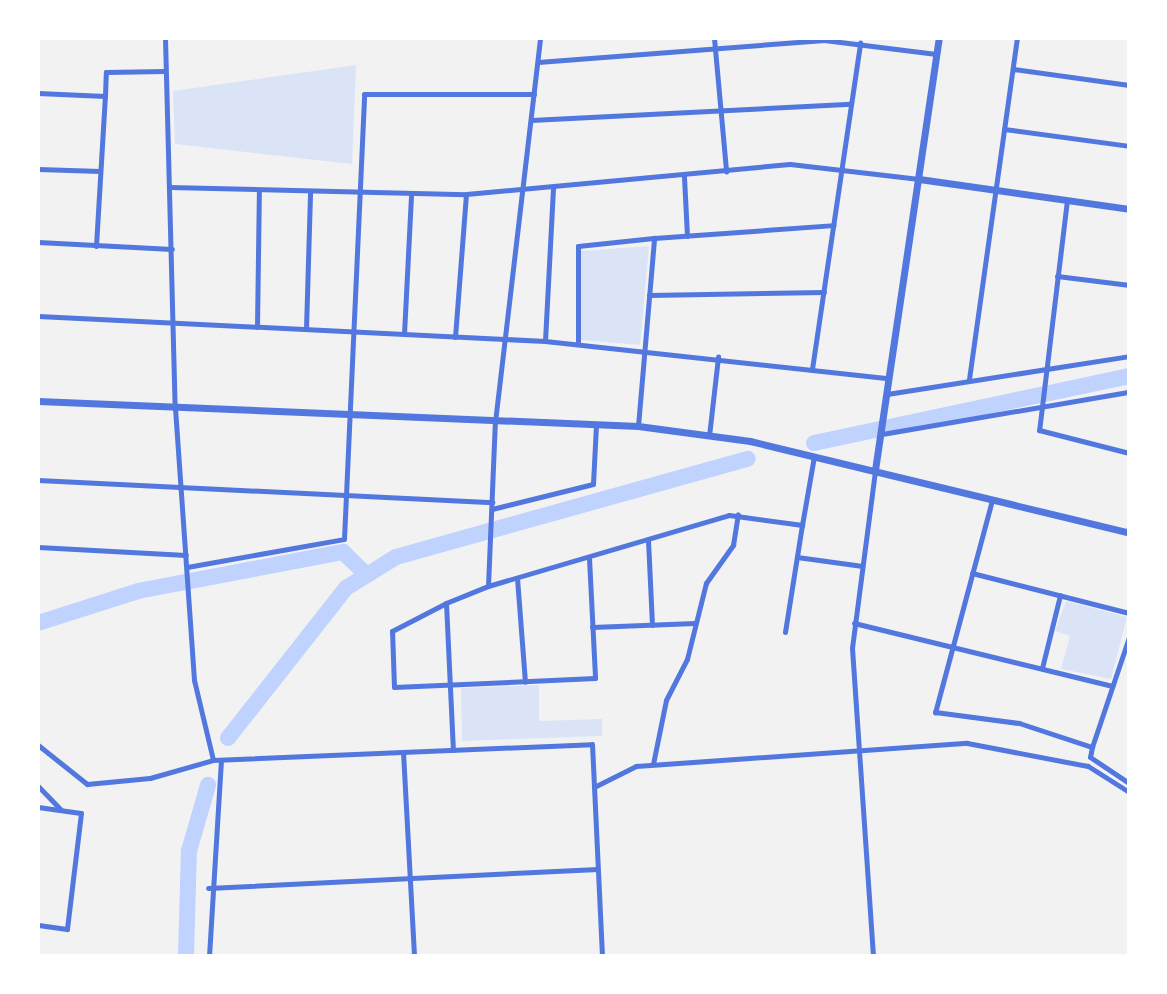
<!DOCTYPE html>
<style>
body{margin:0}
#map{position:relative;width:1167px;height:994px;overflow:hidden;background:#f2f2f2;font-family:"Noto Sans",sans-serif}
div>[style]{position:absolute}
.green>*{inset:0;background:#dbe4f7}
.river>*{height:16px;margin:-8px;padding:0 8px;transform-origin:8px;border-radius:8px;background:#bfd3fe}
.minor>*{height:5px;margin:-2.5px;padding:0 2.5px;transform-origin:2.5px;border-radius:2.5px;background:#5277de}
.tertiary>*{height:7px;margin:-3.5px;padding:0 3.5px;transform-origin:3.5px;border-radius:3.5px;background:#5277de}
span{translate:-50% -50%;white-space:nowrap;text-align:center;line-height:1.15;-webkit-text-stroke:6px #fff;paint-order:stroke}
.frame{position:absolute;inset:0;border:40px solid #fff;pointer-events:none}
</style>
<div id="map">
<div class="green">
<i style="clip-path:polygon(356px 65px,352px 164px,175px 144px,173px 91px)"></i>
<i style="clip-path:polygon(649px 246px,640px 345px,581px 340px,581px 251px)"></i>
<i style="clip-path:polygon(1066px 601px,1127px 617px,1111px 679px,1061px 669px,1070px 636px,1055px 631px)"></i>
<i style="clip-path:polygon(539px 685px,539px 721px,602px 719px,602px 736px,462px 741px,461px 688px)"></i>
</div>
<div class="river">
<i style="left:814px;top:443px;width:322px;rotate:-12deg"></i>
<i style="left:38px;top:623px;width:105px;rotate:-17.7deg"></i>
<i style="left:138px;top:591px;width:209px;rotate:-10.8deg"></i>
<i style="left:343px;top:552px;width:33px;rotate:44deg"></i>
<i style="left:228px;top:738px;width:191px;rotate:-51.8deg"></i>
<i style="left:346px;top:588px;width:59px;rotate:-31.8deg"></i>
<i style="left:396px;top:557px;width:365px;rotate:-15.6deg"></i>
<i style="left:186px;top:956px;width:105px;rotate:-88.4deg"></i>
<i style="left:189px;top:851px;width:69px;rotate:-73.9deg"></i>
</div>
<div class="minor">
<i style="left:165px;top:38px;width:370px;rotate:88.5deg"></i>
<i style="left:175px;top:408px;width:273px;rotate:86deg"></i>
<i style="left:194px;top:680px;width:82px;rotate:76.6deg"></i>
<i style="left:714px;top:38px;width:134px;rotate:84.8deg"></i>
<i style="left:538px;top:62px;width:287px;rotate:-4.4deg"></i>
<i style="left:824px;top:40px;width:113px;rotate:7.1deg"></i>
<i style="left:1013px;top:69px;width:117px;rotate:7.9deg"></i>
<i style="left:38px;top:93px;width:67px;rotate:2.6deg"></i>
<i style="left:105px;top:96px;width:24px;rotate:-88deg"></i>
<i style="left:106px;top:72px;width:59px;rotate:-1deg"></i>
<i style="left:531px;top:120px;width:320px;rotate:-2.9deg"></i>
<i style="left:1004px;top:129px;width:126px;rotate:7.7deg"></i>
<i style="left:38px;top:169px;width:62px;rotate:1.8deg"></i>
<i style="left:684px;top:177px;width:59px;rotate:87.1deg"></i>
<i style="left:169px;top:187px;width:297px;rotate:1.4deg"></i>
<i style="left:466px;top:194px;width:325px;rotate:-5.3deg"></i>
<i style="left:790px;top:164px;width:130px;rotate:6.6deg"></i>
<i style="left:1067px;top:200px;width:232px;rotate:96.9deg"></i>
<i style="left:1039px;top:430px;width:93px;rotate:14.3deg"></i>
<i style="left:38px;top:242px;width:134px;rotate:3deg"></i>
<i style="left:96px;top:246px;width:150px;rotate:-86.6deg"></i>
<i style="left:1057px;top:276px;width:73px;rotate:7.1deg"></i>
<i style="left:649px;top:295px;width:175px;rotate:-1deg"></i>
<i style="left:38px;top:316px;width:508px;rotate:2.82deg"></i>
<i style="left:545px;top:341px;width:345px;rotate:6.2deg"></i>
<i style="left:257px;top:327px;width:137px;rotate:-89.2deg"></i>
<i style="left:306px;top:329px;width:138px;rotate:-88.3deg"></i>
<i style="left:404px;top:334px;width:140px;rotate:-87.1deg"></i>
<i style="left:455px;top:337px;width:143px;rotate:-85.6deg"></i>
<i style="left:545px;top:341px;width:154px;rotate:-87deg"></i>
<i style="left:578px;top:344px;width:98px;rotate:-90deg"></i>
<i style="left:578px;top:246px;width:76px;rotate:-6deg"></i>
<i style="left:812px;top:369px;width:330px;rotate:-81.6deg"></i>
<i style="left:969px;top:379px;width:344px;rotate:-82deg"></i>
<i style="left:887px;top:394px;width:245px;rotate:-8.9deg"></i>
<i style="left:638px;top:426px;width:189px;rotate:-85.1deg"></i>
<i style="left:654px;top:238px;width:180px;rotate:-4.1deg"></i>
<i style="left:882px;top:434px;width:251px;rotate:-9.7deg"></i>
<i style="left:709px;top:436px;width:80px;rotate:-83.5deg"></i>
<i style="left:38px;top:480px;width:455px;rotate:2.8deg"></i>
<i style="left:992px;top:500px;width:220px;rotate:105deg"></i>
<i style="left:935px;top:712px;width:85px;rotate:7.5deg"></i>
<i style="left:1019px;top:723px;width:77px;rotate:18.2deg"></i>
<i style="left:1092px;top:747px;width:10px;rotate:101deg"></i>
<i style="left:1090px;top:757px;width:47px;rotate:33.7deg"></i>
<i style="left:492px;top:509px;width:104px;rotate:-13.9deg"></i>
<i style="left:593px;top:484px;width:60px;rotate:-87.1deg"></i>
<i style="left:648px;top:540px;width:85px;rotate:87.3deg"></i>
<i style="left:38px;top:547px;width:148px;rotate:3.1deg"></i>
<i style="left:797px;top:557px;width:66px;rotate:7.9deg"></i>
<i style="left:589px;top:558px;width:120px;rotate:87.1deg"></i>
<i style="left:595px;top:678px;width:201px;rotate:177.4deg"></i>
<i style="left:394px;top:687px;width:56px;rotate:-92deg"></i>
<i style="left:392px;top:631px;width:61px;rotate:-27.4deg"></i>
<i style="left:446px;top:603px;width:45px;rotate:-22deg"></i>
<i style="left:488px;top:586px;width:251px;rotate:-16.4deg"></i>
<i style="left:729px;top:515px;width:74px;rotate:7.8deg"></i>
<i style="left:802px;top:525px;width:70px;rotate:-80.1deg"></i>
<i style="left:187px;top:567px;width:159px;rotate:-10.1deg"></i>
<i style="left:344px;top:539px;width:445px;rotate:-87.4deg"></i>
<i style="left:364px;top:94px;width:170px"></i>
<i style="left:972px;top:573px;width:162px;rotate:14.3deg"></i>
<i style="left:517px;top:578px;width:104px;rotate:85.6deg"></i>
<i style="left:488px;top:586px;width:164px;rotate:-87.6deg"></i>
<i style="left:495px;top:422px;width:387px;rotate:-83.3deg"></i>
<i style="left:446px;top:603px;width:147px;rotate:87.3deg"></i>
<i style="left:854px;top:623px;width:266px;rotate:13.7deg"></i>
<i style="left:592px;top:627px;width:103px;rotate:-2.2deg"></i>
<i style="left:785px;top:632px;width:108px;rotate:-81deg"></i>
<i style="left:1042px;top:668px;width:75px;rotate:-76.1deg"></i>
<i style="left:38px;top:745px;width:63px;rotate:38.5deg"></i>
<i style="left:87px;top:784px;width:63px;rotate:-5.4deg"></i>
<i style="left:150px;top:778px;width:66px;rotate:-15.9deg"></i>
<i style="left:213px;top:760px;width:379px;rotate:-2.4deg"></i>
<i style="left:592px;top:744px;width:43px;rotate:87.3deg"></i>
<i style="left:1092px;top:747px;width:116px;rotate:-71.4deg"></i>
<i style="left:403px;top:752px;width:204px;rotate:86.9deg"></i>
<i style="left:653px;top:764px;width:65px;rotate:-78.5deg"></i>
<i style="left:666px;top:700px;width:46px;rotate:-62.9deg"></i>
<i style="left:687px;top:659px;width:78px;rotate:-76deg"></i>
<i style="left:706px;top:583px;width:47px;rotate:-54.6deg"></i>
<i style="left:733px;top:545px;width:31px;rotate:-81deg"></i>
<i style="left:38px;top:786px;width:33px;rotate:46deg"></i>
<i style="left:38px;top:807px;width:43px;rotate:7.9deg"></i>
<i style="left:81px;top:813px;width:117px;rotate:96.9deg"></i>
<i style="left:67px;top:929px;width:29px;rotate:-172deg"></i>
<i style="left:208px;top:888px;width:390px;rotate:-2.8deg"></i>
<i style="left:209px;top:956px;width:195px;rotate:-86.5deg"></i>
<i style="left:602px;top:956px;width:169px;rotate:-92.7deg"></i>
<i style="left:594px;top:787px;width:47px;rotate:-26.6deg"></i>
<i style="left:636px;top:766px;width:332px;rotate:-4deg"></i>
<i style="left:967px;top:743px;width:123px;rotate:10.8deg"></i>
<i style="left:1088px;top:766px;width:49px;rotate:32.4deg"></i>
<i style="left:873px;top:956px;width:309px;rotate:-93.9deg"></i>
<i style="left:852px;top:648px;width:178px;rotate:-82.6deg"></i>
</div>
<div class="tertiary">
<i style="left:919px;top:179px;width:212px;rotate:8.1deg"></i>
<i style="left:38px;top:401px;width:601px;rotate:2.39deg"></i>
<i style="left:638px;top:426px;width:113px;rotate:7.6deg"></i>
<i style="left:750px;top:441px;width:390px;rotate:13.6deg"></i>
<i style="left:875px;top:470px;width:437px;rotate:-81.6deg"></i>
</div>
<div class="frame"></div>
</div>
